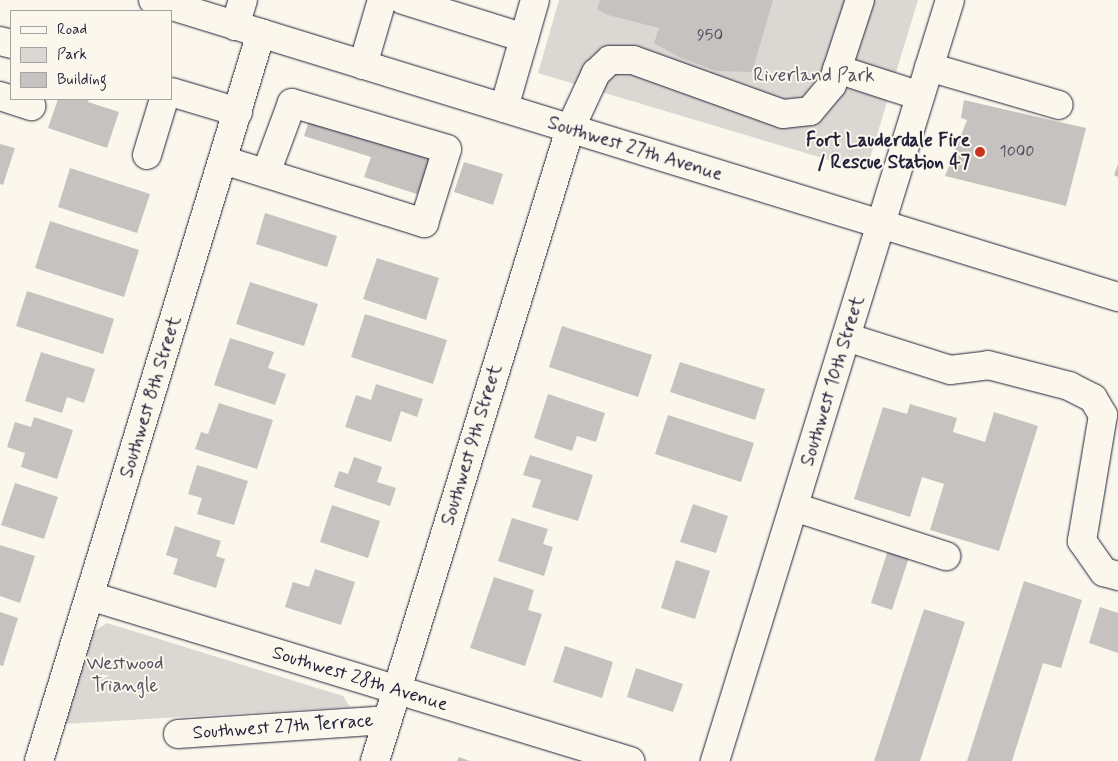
<!DOCTYPE html>
<style>
body{margin:0}
#map{position:relative;width:1118px;height:761px;overflow:hidden;background:#fbf7ec;font-family:Mynerve,sans-serif}
div>[style]{position:absolute}
.green>*{inset:0;background:#dbd8d3}
.building>*{inset:0;background:#c6c2c0}
.roads{filter:drop-shadow(0 0 1px #22223b) drop-shadow(0 0 1px #22223b)}
.minor>*{height:28px;margin:-14px;padding:0 14px;transform-origin:14px;border-radius:14px;background:#fbf7ec}
.dots>*{width:14px;height:14px;translate:-50% -50%;box-sizing:border-box;border:2px solid #fbf7ec;border-radius:50%}
span{translate:-50% -50%;white-space:nowrap;text-align:center;line-height:1.15;-webkit-text-stroke:4px #fbf7ec;paint-order:stroke}
.number-label{font-size:16px;color:#4b4a5c}
.number-label span{-webkit-text-stroke-width:0}
.park-label{font-size:19px;color:#505061}
.poi-label{font-size:19px;color:#22223b;font-weight:700}
.right{translate:-100% -50%;text-align:right}
.street-label{font-size:19px;color:#22223b}
.legend{position:absolute;left:10px;top:10px;width:162px;height:90px;box-sizing:border-box;background:#fbf7ec;border:1px solid #a4a2a5;margin:0;padding:6px 9px;list-style:none;font-size:15px;color:#22223b}
.legend li{display:flex;align-items:center;gap:10px;height:25px}
.legend b{width:25px;border:1px solid #a4a2a5}
</style>
<div id="map">
<div class="green">
<i style="clip-path:polygon(559px 0,918px 0,866px 171px,538px 73px)"></i>
<i style="clip-path:polygon(107px 623px,343px 696px,350px 707px,63px 724px,93px 632px)"></i>
</div>
<div class="building">
<i style="clip-path:polygon(600px 0,773px 0,752px 72px,716px 71px,679px 57px,654px 43px,659px 28px,608px 15px,597px 9px)"></i>
<i style="clip-path:polygon(58px 99px,89px 99px,88px 102px,119px 112px,107px 148px,48px 128px)"></i>
<i style="clip-path:polygon(964px 100px,1086px 128px,1066px 206px,945px 176px,967px 120px,961px 118px)"></i>
<i style="clip-path:polygon(310px 118px,435px 159px,423px 196px,364px 177px,371px 157px,304px 136px)"></i>
<i style="clip-path:polygon(0 144px,15px 148px,3px 185px,0 184px)"></i>
<i style="clip-path:polygon(464px 162px,503px 174px,493px 205px,454px 192px)"></i>
<i style="clip-path:polygon(1118px 164px,1118px 177px,1114px 175px)"></i>
<i style="clip-path:polygon(70px 168px,150px 194px,137px 233px,58px 207px)"></i>
<i style="clip-path:polygon(265px 213px,337px 236px,327px 267px,256px 244px)"></i>
<i style="clip-path:polygon(50px 221px,139px 250px,124px 297px,35px 268px)"></i>
<i style="clip-path:polygon(377px 258px,439px 278px,426px 320px,363px 299px)"></i>
<i style="clip-path:polygon(250px 282px,318px 304px,304px 346px,236px 324px)"></i>
<i style="clip-path:polygon(27px 291px,114px 319px,103px 354px,16px 326px)"></i>
<i style="clip-path:polygon(365px 314px,447px 340px,433px 384px,351px 357px)"></i>
<i style="clip-path:polygon(562px 326px,652px 355px,638px 397px,549px 367px)"></i>
<i style="clip-path:polygon(230px 338px,274px 352px,268px 368px,286px 374px,275px 405px,214px 385px)"></i>
<i style="clip-path:polygon(41px 352px,95px 369px,84px 403px,67px 397px,62px 413px,25px 401px)"></i>
<i style="clip-path:polygon(680px 362px,765px 389px,755px 420px,670px 392px)"></i>
<i style="clip-path:polygon(376px 384px,423px 399px,417px 417px,401px 411px,391px 442px,345px 427px,356px 395px,371px 400px)"></i>
<i style="clip-path:polygon(548px 394px,605px 413px,596px 442px,577px 436px,572px 451px,534px 438px)"></i>
<i style="clip-path:polygon(219px 403px,273px 420px,257px 469px,195px 449px,201px 432px,208px 434px)"></i>
<i style="clip-path:polygon(910px 404px,957px 418px,953px 432px,985px 442px,994px 412px,1038px 426px,999px 551px,930px 530px,944px 484px,922px 477px,910px 517px,854px 499px,883px 407px,907px 414px)"></i>
<i style="clip-path:polygon(668px 415px,754px 443px,741px 482px,655px 454px)"></i>
<i style="clip-path:polygon(34px 417px,73px 430px,57px 479px,21px 467px,25px 453px,7px 447px,15px 422px,31px 427px)"></i>
<i style="clip-path:polygon(530px 455px,593px 475px,578px 521px,532px 507px,541px 480px,523px 475px)"></i>
<i style="clip-path:polygon(354px 457px,382px 467px,377px 482px,396px 488px,390px 506px,334px 487px,339px 471px,348px 474px)"></i>
<i style="clip-path:polygon(197px 465px,248px 481px,234px 525px,197px 514px,202px 498px,188px 494px)"></i>
<i style="clip-path:polygon(15px 483px,58px 497px,44px 539px,1px 525px)"></i>
<i style="clip-path:polygon(693px 504px,728px 516px,716px 553px,680px 542px)"></i>
<i style="clip-path:polygon(332px 505px,380px 521px,368px 558px,320px 542px)"></i>
<i style="clip-path:polygon(512px 518px,548px 529px,543px 544px,553px 547px,544px 576px,498px 561px)"></i>
<i style="clip-path:polygon(175px 526px,221px 541px,216px 556px,225px 559px,216px 588px,173px 574px,178px 559px,166px 555px)"></i>
<i style="clip-path:polygon(0 545px,35px 556px,20px 603px,0 596px)"></i>
<i style="clip-path:polygon(888px 550px,909px 557px,892px 610px,871px 603px)"></i>
<i style="clip-path:polygon(676px 560px,710px 571px,695px 619px,661px 608px)"></i>
<i style="clip-path:polygon(315px 569px,355px 582px,341px 625px,285px 607px,293px 582px,309px 587px)"></i>
<i style="clip-path:polygon(494px 577px,534px 590px,528px 610px,542px 614px,525px 666px,470px 648px)"></i>
<i style="clip-path:polygon(1024px 581px,1082px 600px,1061px 668px,1043px 663px,1012px 761px,967px 761px)"></i>
<i style="clip-path:polygon(1100px 607px,1118px 613px,1118px 653px,1089px 643px)"></i>
<i style="clip-path:polygon(924px 609px,965px 622px,920px 761px,874px 761px)"></i>
<i style="clip-path:polygon(0 612px,18px 618px,3px 666px,0 665px)"></i>
<i style="clip-path:polygon(565px 646px,613px 662px,602px 698px,553px 682px)"></i>
<i style="clip-path:polygon(636px 668px,683px 684px,673px 712px,627px 697px)"></i>
<i style="clip-path:polygon(459px 757px,470px 761px,457px 761px)"></i>
</div>
<div class="roads">
<div class="minor">
<i style="left:153px;top:0;width:1010px;rotate:17.11deg"></i>
<i style="left:403px;top:0;width:127px;rotate:17.4deg"></i>
<i style="left:235px;top:26px;width:27px;rotate:-73deg"></i>
<i style="left:0;top:41px;width:11px;rotate:15deg"></i>
<i style="left:363px;top:65px;width:68px;rotate:-73.7deg"></i>
<i style="left:929px;top:67px;width:135px;rotate:16.3deg"></i>
<i style="left:837px;top:69px;width:87px;rotate:18deg"></i>
<i style="left:171px;top:92px;width:70px;rotate:16.6deg"></i>
<i style="left:0;top:96px;width:33px;rotate:18deg"></i>
<i style="left:504px;top:108px;width:112px;rotate:-74deg"></i>
<i style="left:147px;top:155px;width:59px;rotate:-73.1deg"></i>
<i style="left:223px;top:160px;width:211px;rotate:17.4deg"></i>
<i style="left:424px;top:223px;width:77px;rotate:-72.7deg"></i>
<i style="left:447px;top:149px;width:162px;rotate:-163.5deg"></i>
<i style="left:292px;top:103px;width:75px;rotate:110.4deg"></i>
<i style="left:846px;top:337px;width:109px;rotate:17.6deg"></i>
<i style="left:950px;top:370px;width:38px;rotate:-7deg"></i>
<i style="left:988px;top:365px;width:84px;rotate:14.5deg"></i>
<i style="left:1069px;top:386px;width:27px;rotate:27deg"></i>
<i style="left:1093px;top:398px;width:20px;rotate:60deg"></i>
<i style="left:1103px;top:415px;width:128px;rotate:99.5deg"></i>
<i style="left:1082px;top:541px;width:38px;rotate:55deg"></i>
<i style="left:1104px;top:572px;width:15px;rotate:16deg"></i>
<i style="left:794px;top:507px;width:160px;rotate:17.9deg"></i>
<i style="left:90px;top:596px;width:565px;rotate:16.99deg"></i>
<i style="left:178px;top:734px;width:209px;rotate:-3.8deg"></i>
<i style="left:39px;top:761px;width:761px;rotate:-73.04deg"></i>
<i style="left:375px;top:761px;width:661px;rotate:-72.85deg"></i>
<i style="left:570px;top:129px;width:62px;rotate:-65.1deg"></i>
<i style="left:596px;top:73px;width:19px;rotate:-43deg"></i>
<i style="left:610px;top:60px;width:23px"></i>
<i style="left:633px;top:60px;width:159px;rotate:19.8deg"></i>
<i style="left:783px;top:114px;width:27px;rotate:-6deg"></i>
<i style="left:810px;top:111px;width:34px;rotate:-50deg"></i>
<i style="left:832px;top:85px;width:89px;rotate:-71.8deg"></i>
<i style="left:715px;top:761px;width:796px;rotate:-72.84deg"></i>
</div>
</div>
<div class="dots">
<i style="left:980px;top:152px;background:#c8321e"></i>
</div>
<div class="number-label">
<span style="left:710px;top:36px">950</span>
<span style="left:1017px;top:152px">1000</span>
</div>
<div class="park-label">
<span style="left:814px;top:76px">Riverland Park</span>
<span style="left:125px;top:675px">Westwood<br>Triangle</span>
</div>
<div class="poi-label">
<span class="right" style="left:970px;top:152px">Fort Lauderdale Fire<br>/ Rescue Station 47</span>
</div>
<div class="street-label">
<span style="left:635px;top:149px;rotate:17deg">Southwest 27th Avenue</span>
<span style="left:833px;top:381px;rotate:-73deg">Southwest 10th Street</span>
<span style="left:151px;top:397px;rotate:-73deg">Southwest 8th Street</span>
<span style="left:472px;top:445px;rotate:-73deg">Southwest 9th Street</span>
<span style="left:360px;top:679px;rotate:17deg">Southwest 28th Avenue</span>
<span style="left:283px;top:727px;rotate:-4deg">Southwest 27th Terrace</span>
</div>
<ul class="legend">
<li><b style="height:6px;background:#fbf7ec"></b>Road</li>
<li><b style="height:14px;background:#dbd8d3"></b>Park</li>
<li><b style="height:14px;background:#c6c2c0"></b>Building</li>
</ul>
</div>
